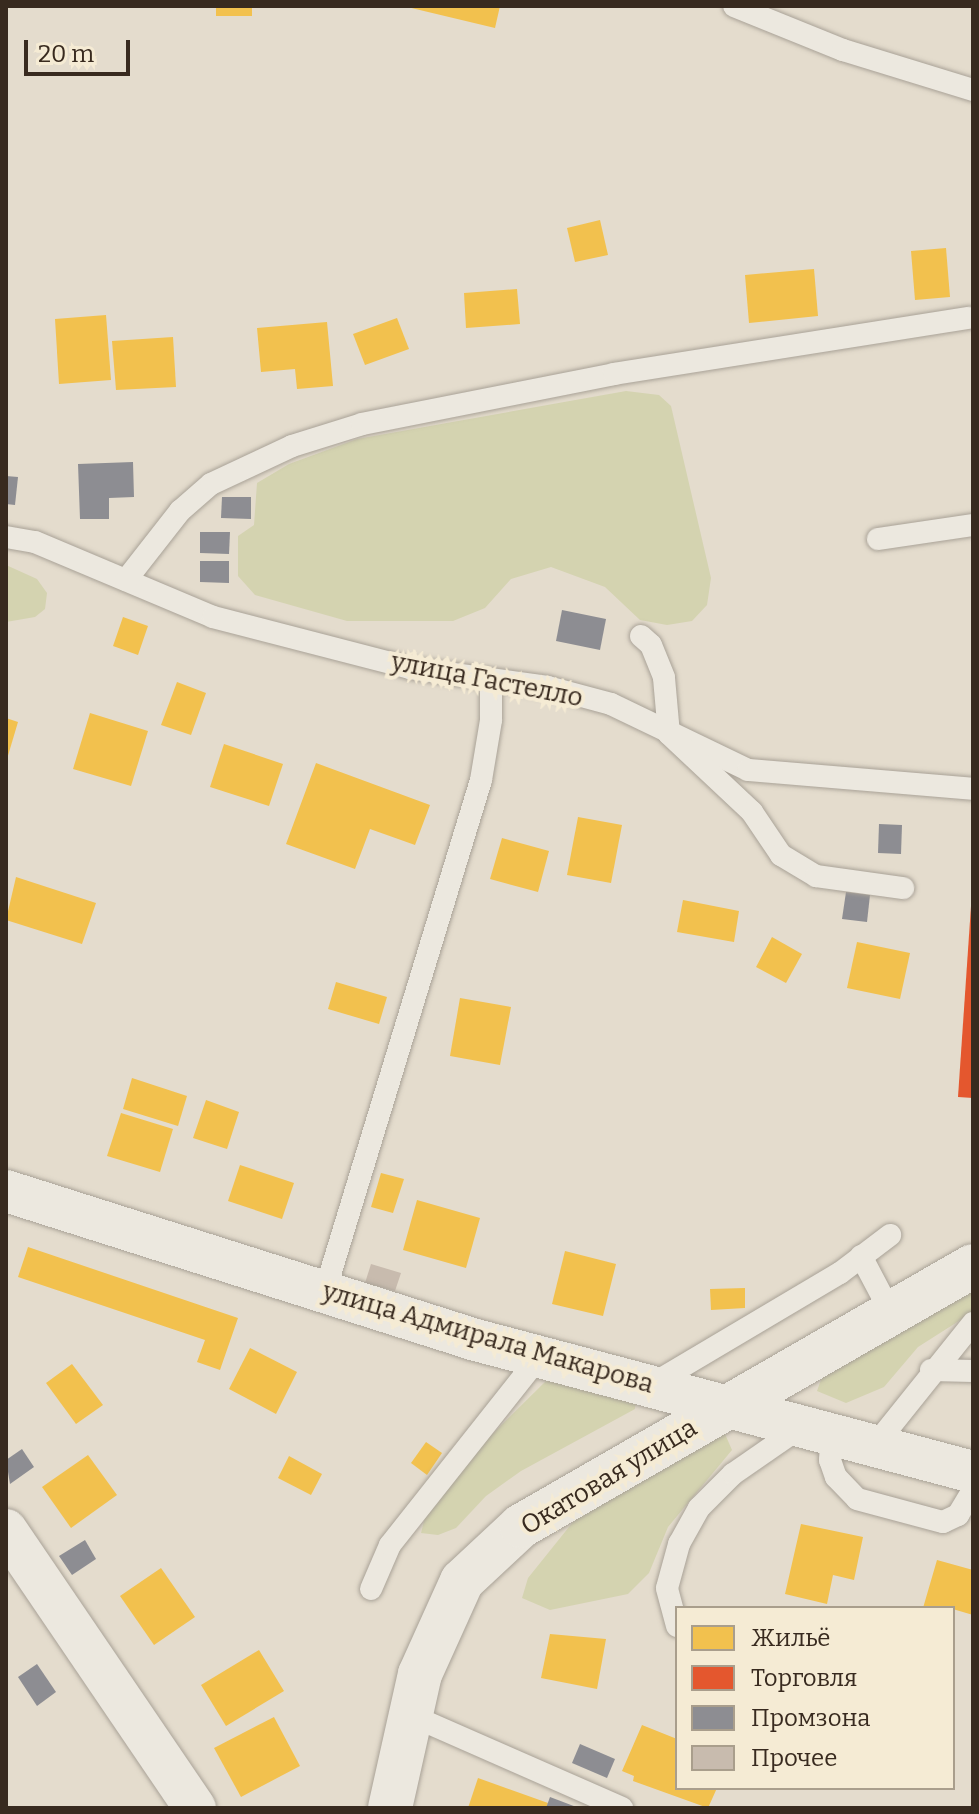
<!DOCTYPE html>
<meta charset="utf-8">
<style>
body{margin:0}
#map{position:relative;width:979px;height:1814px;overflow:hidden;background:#e4dccd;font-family:Bitter,serif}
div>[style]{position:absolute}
.green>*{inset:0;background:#d4d3b0}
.homes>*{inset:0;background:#f2c14e}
.shops>*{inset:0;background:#e4572e}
.industry>*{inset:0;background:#8d8d92}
.building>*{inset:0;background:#c8bbae}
.roads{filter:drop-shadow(0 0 2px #a9a297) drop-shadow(0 0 2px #a9a297)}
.service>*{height:22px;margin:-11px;padding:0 11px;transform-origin:11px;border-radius:11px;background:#ece8df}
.minor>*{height:42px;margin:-21px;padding:0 21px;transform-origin:21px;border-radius:21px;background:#ece8df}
.secondary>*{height:44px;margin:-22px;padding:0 22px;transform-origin:22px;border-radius:22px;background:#ece8df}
span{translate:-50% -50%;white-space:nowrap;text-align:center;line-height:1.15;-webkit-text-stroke:8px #f5ebd4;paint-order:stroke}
.street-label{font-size:26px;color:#382a1f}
.frame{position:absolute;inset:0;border:8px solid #382a1f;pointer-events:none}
.legend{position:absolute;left:675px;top:1606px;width:280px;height:184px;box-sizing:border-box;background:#f5ebd4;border:2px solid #a99e8c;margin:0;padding:10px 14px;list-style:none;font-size:24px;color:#382a1f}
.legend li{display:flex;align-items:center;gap:16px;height:40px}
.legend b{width:40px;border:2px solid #a99e8c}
.scale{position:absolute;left:24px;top:40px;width:106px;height:36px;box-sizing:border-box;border:4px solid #382a1f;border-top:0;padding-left:10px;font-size:24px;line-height:28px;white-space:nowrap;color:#382a1f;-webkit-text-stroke:6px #f5ebd4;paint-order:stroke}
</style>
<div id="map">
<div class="green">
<i style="clip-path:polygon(626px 391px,659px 395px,671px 406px,711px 578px,707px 605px,692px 621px,667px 625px,640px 620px,605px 587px,551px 567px,511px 579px,485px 608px,453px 621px,347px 621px,255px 595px,238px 576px,238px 536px,254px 525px,257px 483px,289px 464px,357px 439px)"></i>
<i style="clip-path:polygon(6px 565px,37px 579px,47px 593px,45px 609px,35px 617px,6px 622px)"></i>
<i style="clip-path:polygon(973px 1289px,973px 1312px,918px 1347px,884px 1387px,846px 1403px,817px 1391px,824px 1371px)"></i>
<i style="clip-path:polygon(547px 1380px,636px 1399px,635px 1409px,521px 1471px,486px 1496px,456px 1528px,438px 1535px,421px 1533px,427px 1509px,464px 1462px)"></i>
<i style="clip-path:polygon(725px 1434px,732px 1450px,668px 1527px,649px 1573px,628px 1594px,550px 1610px,522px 1598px,528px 1578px,577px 1517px)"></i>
</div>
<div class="homes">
<i style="clip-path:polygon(216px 6px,252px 6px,252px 16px,216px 16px)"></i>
<i style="clip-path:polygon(403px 6px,500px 6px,495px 28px)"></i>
<i style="clip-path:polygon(600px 220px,608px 255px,575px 262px,567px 228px)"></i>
<i style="clip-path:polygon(946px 248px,950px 297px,915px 300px,911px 251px)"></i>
<i style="clip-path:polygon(814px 269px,818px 316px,749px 323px,745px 275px)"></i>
<i style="clip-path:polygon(517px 289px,520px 324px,466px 328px,464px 293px)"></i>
<i style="clip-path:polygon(106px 315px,111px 380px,59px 384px,55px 319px)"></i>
<i style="clip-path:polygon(397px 318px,409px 349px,365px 365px,353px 334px)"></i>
<i style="clip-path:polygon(327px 322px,333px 386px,297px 389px,295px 369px,261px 372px,257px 328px)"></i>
<i style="clip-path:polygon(173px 337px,176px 387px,116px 390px,112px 341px)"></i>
<i style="clip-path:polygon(123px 617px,148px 626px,138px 655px,113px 646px)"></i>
<i style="clip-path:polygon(177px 682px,206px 693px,191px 735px,161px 725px)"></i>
<i style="clip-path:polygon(90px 713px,148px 731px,131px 786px,73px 769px)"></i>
<i style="clip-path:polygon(6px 718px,18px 722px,7px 759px,6px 759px)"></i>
<i style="clip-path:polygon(224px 744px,283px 764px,269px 806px,210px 787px)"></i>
<i style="clip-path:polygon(316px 763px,430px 805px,415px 845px,370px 829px,355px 869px,286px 844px)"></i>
<i style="clip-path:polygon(578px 817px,622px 825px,611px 883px,567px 875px)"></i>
<i style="clip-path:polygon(502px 838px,549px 851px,538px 892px,490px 879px)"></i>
<i style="clip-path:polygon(16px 877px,96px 903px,82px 944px,6px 920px)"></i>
<i style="clip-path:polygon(683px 900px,739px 911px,734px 942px,677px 932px)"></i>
<i style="clip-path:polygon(772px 937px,802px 954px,786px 983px,756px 967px)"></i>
<i style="clip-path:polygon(857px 942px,910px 953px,900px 999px,847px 988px)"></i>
<i style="clip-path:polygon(336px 982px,387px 997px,379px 1024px,328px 1009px)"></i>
<i style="clip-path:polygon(460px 998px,511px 1007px,500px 1065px,450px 1056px)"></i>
<i style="clip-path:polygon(132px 1078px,187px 1096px,178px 1126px,123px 1109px)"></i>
<i style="clip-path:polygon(206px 1100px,239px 1112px,227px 1149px,193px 1138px)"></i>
<i style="clip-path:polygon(121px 1113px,173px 1129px,160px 1172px,107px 1156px)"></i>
<i style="clip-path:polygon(240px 1165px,294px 1183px,282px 1219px,228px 1201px)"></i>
<i style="clip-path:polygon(381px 1173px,404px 1179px,393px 1213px,371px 1207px)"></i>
<i style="clip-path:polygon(417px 1200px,480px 1218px,466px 1268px,403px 1250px)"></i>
<i style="clip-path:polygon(28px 1247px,238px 1318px,220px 1370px,197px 1362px,205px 1340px,18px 1277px)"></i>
<i style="clip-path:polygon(565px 1251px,616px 1264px,603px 1316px,552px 1304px)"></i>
<i style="clip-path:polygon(745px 1288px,745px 1308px,711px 1310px,710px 1289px)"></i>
<i style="clip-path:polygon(250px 1348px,297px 1372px,276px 1414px,229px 1389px)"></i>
<i style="clip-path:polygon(72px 1364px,103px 1405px,76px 1424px,46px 1383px)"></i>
<i style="clip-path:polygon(426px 1442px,442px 1453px,427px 1475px,411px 1463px)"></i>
<i style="clip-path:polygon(88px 1455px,117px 1495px,71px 1528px,42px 1487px)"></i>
<i style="clip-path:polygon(289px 1456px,322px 1474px,311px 1495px,278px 1478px)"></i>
<i style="clip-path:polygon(801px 1524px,863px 1537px,854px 1580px,833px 1575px,827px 1604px,785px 1594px)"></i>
<i style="clip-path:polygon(937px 1560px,973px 1570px,973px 1615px,946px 1607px,923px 1608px)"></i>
<i style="clip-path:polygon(161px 1568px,195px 1617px,154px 1645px,120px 1596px)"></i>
<i style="clip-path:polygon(550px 1634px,606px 1639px,597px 1689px,541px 1678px)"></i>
<i style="clip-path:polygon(259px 1650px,284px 1691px,226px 1726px,201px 1685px)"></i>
<i style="clip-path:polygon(274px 1717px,300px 1766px,241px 1797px,214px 1748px)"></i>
<i style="clip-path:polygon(642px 1725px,677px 1739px,677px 1788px,717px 1788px,708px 1808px,633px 1781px,634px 1776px,622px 1771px)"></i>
<i style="clip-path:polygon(478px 1778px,548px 1803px,546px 1808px,468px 1808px)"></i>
</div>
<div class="shops">
<i style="clip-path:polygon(971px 906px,973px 906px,973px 1098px,958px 1097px)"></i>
</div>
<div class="industry">
<i style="clip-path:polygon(133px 462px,134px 497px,109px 498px,109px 519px,80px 519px,78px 464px)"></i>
<i style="clip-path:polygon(6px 476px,18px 477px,15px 505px,6px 504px)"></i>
<i style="clip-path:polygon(222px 497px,251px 497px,251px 519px,221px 518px)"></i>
<i style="clip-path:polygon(200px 532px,230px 532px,229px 554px,200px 553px)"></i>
<i style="clip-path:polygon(200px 561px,229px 561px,229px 583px,200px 582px)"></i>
<i style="clip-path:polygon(562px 610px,606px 619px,600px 650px,556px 641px)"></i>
<i style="clip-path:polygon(879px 824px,902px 825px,901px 854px,878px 853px)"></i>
<i style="clip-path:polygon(846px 892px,870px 895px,867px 922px,842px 919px)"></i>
<i style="clip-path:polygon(22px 1449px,34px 1467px,10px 1484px,6px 1460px)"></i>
<i style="clip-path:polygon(85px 1540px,96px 1559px,72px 1575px,59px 1556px)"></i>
<i style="clip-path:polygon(37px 1664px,56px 1692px,37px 1706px,18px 1677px)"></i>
<i style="clip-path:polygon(580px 1744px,615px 1759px,607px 1778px,572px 1763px)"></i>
<i style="clip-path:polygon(550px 1797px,579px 1808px,546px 1808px)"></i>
</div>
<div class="building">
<i style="clip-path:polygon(371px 1264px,401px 1273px,395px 1291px,365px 1283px)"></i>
</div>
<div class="roads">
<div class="service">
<i style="left:734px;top:6px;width:118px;rotate:22deg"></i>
<i style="left:843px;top:50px;width:136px;rotate:17.1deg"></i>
<i style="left:6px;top:537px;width:29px;rotate:10deg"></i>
<i style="left:35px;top:542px;width:193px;rotate:22.8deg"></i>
<i style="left:213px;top:617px;width:203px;rotate:14.5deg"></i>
<i style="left:410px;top:668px;width:139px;rotate:7.8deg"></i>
<i style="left:548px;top:687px;width:65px;rotate:15.1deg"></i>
<i style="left:611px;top:704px;width:152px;rotate:25.7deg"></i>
<i style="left:748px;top:770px;width:226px;rotate:4.8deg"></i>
<i style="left:878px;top:539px;width:96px;rotate:-8.4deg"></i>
<i style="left:126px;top:580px;width:88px;rotate:-52deg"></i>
<i style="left:180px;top:511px;width:41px;rotate:-41.1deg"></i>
<i style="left:211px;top:484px;width:89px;rotate:-25.1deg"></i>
<i style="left:292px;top:446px;width:73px;rotate:-17.4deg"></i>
<i style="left:362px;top:424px;width:257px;rotate:-11.2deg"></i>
<i style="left:614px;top:374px;width:359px;rotate:-9deg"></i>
<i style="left:641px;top:636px;width:13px;rotate:42deg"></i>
<i style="left:651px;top:645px;width:35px;rotate:68deg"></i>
<i style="left:664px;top:678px;width:56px;rotate:84.9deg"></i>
<i style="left:669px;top:734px;width:114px;rotate:43.2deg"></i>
<i style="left:752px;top:812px;width:52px;rotate:56deg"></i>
<i style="left:781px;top:855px;width:41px;rotate:31deg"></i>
<i style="left:816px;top:876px;width:88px;rotate:7.9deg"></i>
<i style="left:861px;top:1256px;width:62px;rotate:62.2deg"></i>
<i style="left:325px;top:1291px;width:534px;rotate:-73.02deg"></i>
<i style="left:481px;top:780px;width:61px;rotate:-80.5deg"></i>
<i style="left:491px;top:720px;width:37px;rotate:-90deg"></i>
<i style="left:931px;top:1370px;width:42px;rotate:1.4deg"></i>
<i style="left:651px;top:1385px;width:220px;rotate:-30.7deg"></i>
<i style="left:840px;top:1273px;width:63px;rotate:-37.2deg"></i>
<i style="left:832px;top:1431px;width:29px;rotate:94deg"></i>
<i style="left:830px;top:1460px;width:18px;rotate:71deg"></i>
<i style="left:836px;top:1477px;width:30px;rotate:46deg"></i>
<i style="left:857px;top:1499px;width:89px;rotate:15deg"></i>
<i style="left:943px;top:1522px;width:17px;rotate:-25deg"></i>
<i style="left:958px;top:1515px;width:29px;rotate:-59deg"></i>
<i style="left:876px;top:1444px;width:155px;rotate:-51.3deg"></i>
<i style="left:371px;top:1589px;width:48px;rotate:-66.6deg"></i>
<i style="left:390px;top:1545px;width:240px;rotate:-51.6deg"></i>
<i style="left:677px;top:1626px;width:39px;rotate:-105deg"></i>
<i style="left:667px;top:1588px;width:46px;rotate:-74.7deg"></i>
<i style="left:679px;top:1544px;width:41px;rotate:-60.9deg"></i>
<i style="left:699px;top:1508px;width:48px;rotate:-45deg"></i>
<i style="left:733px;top:1474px;width:83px;rotate:-34.7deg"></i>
<i style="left:408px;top:1714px;width:234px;rotate:23.7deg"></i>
</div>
<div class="minor">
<i style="left:6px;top:1191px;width:489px;rotate:17.6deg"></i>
<i style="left:472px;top:1339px;width:518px;rotate:14.87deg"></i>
<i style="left:6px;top:1530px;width:336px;rotate:55.8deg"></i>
</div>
<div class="secondary">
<i style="left:390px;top:1808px;width:137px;rotate:-77.4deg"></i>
<i style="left:420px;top:1674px;width:102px;rotate:-65.7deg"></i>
<i style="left:462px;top:1581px;width:81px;rotate:-43deg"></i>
<i style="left:521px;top:1526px;width:521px;rotate:-29.91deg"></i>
</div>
</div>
<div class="street-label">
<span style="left:487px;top:680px;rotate:11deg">улица Гастелло</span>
<span style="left:488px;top:1338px;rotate:16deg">улица Адмирала Макарова</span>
<span style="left:609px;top:1477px;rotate:-31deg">Окатовая улица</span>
</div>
<div class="frame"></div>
<ul class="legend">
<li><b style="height:22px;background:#f2c14e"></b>Жильё</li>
<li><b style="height:22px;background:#e4572e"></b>Торговля</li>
<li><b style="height:22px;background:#8d8d92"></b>Промзона</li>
<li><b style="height:22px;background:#c8bbae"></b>Прочее</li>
</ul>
<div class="scale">20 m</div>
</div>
